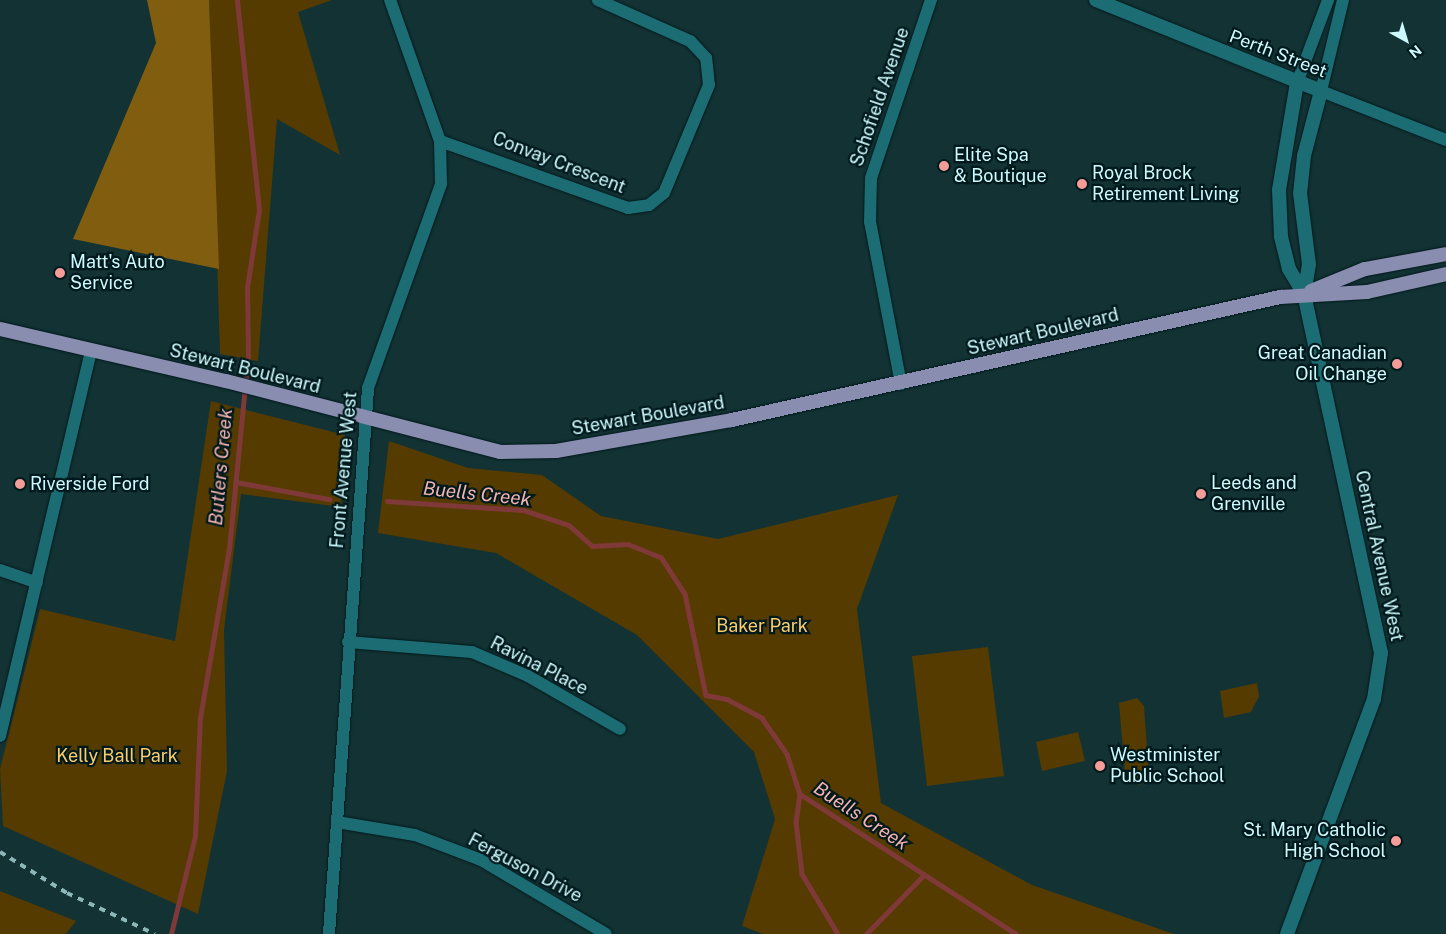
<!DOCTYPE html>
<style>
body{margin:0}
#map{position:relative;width:1446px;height:934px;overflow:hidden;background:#123234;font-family:"Public Sans",sans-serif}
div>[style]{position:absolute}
.green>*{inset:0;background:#553b00}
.forest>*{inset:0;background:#815e0f}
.stream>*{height:4.5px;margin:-2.25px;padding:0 2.25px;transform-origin:2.25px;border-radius:2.25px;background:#803939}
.roads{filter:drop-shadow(0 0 1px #00191c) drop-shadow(0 0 1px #00191c)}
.minor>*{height:12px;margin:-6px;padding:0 6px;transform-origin:6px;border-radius:6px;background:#1c6d73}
.tertiary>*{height:14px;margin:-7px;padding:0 7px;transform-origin:7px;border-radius:7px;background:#1c6d73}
.primary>*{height:14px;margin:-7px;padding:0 7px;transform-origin:7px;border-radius:7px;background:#898db0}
.rail>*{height:4px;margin-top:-2px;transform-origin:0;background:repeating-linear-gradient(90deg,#8eb7ba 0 6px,transparent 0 12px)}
.dots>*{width:14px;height:14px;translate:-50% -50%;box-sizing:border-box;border:2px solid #00191c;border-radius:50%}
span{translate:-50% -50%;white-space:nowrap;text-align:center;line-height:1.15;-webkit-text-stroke:4.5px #00191c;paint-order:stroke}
.street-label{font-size:18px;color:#cdfafe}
.poi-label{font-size:18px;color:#cdfafe}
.left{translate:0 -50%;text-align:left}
.right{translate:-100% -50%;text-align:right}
.park-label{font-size:18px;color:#fdcb69}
.water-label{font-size:19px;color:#f5b3b0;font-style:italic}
.north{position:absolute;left:1381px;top:15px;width:50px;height:50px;-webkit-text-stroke:4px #00191c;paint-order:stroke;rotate:141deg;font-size:14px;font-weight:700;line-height:20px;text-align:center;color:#cdfafe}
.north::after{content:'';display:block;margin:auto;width:18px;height:22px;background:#cdfafe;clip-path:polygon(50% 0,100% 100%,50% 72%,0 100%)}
</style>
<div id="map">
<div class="green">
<i style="clip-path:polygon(209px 0,332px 0,298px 12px,340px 155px,277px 119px,258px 361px,220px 354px)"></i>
<i style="clip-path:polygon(211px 401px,345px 435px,341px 507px,241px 494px,224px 630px,227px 771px,198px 914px,3px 826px,0 769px,40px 609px,175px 641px)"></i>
<i style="clip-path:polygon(389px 441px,468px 468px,542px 475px,601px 516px,718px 539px,898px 495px,857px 609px,881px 803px,1032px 885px,1174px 934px,763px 934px,742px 926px,775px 819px,754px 752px,637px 635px,496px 553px,378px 533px)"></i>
<i style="clip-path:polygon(988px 647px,1004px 776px,927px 786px,912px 656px)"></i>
<i style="clip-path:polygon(1257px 683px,1259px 696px,1251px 712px,1224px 718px,1220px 691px)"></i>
<i style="clip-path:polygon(1137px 698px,1144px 706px,1149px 777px,1139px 785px,1125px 774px,1119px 703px)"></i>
<i style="clip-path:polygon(1078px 732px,1085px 761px,1042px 771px,1036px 742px)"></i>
<i style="clip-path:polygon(0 891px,76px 921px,66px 934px,0 934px)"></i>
</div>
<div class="forest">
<i style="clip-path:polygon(147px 0,209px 0,219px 269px,73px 239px,156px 43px)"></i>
</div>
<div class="stream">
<i style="left:236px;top:482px;width:95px;rotate:10.4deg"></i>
<i style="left:387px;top:501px;width:136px;rotate:3.8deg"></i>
<i style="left:523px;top:510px;width:48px;rotate:18.1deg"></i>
<i style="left:569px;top:525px;width:31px;rotate:42deg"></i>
<i style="left:592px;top:546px;width:36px;rotate:-3deg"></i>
<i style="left:628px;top:544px;width:35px;rotate:22deg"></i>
<i style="left:661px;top:557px;width:44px;rotate:57deg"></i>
<i style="left:685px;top:594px;width:103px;rotate:78.3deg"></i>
<i style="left:706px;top:695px;width:21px;rotate:11deg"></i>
<i style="left:727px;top:699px;width:40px;rotate:28deg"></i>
<i style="left:762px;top:718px;width:44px;rotate:55.2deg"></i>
<i style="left:787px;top:754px;width:42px;rotate:72deg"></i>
<i style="left:800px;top:794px;width:257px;rotate:32.9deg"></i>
<i style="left:800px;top:794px;width:28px;rotate:98deg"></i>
<i style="left:796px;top:822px;width:52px;rotate:83.4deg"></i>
<i style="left:802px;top:874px;width:70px;rotate:59deg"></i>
<i style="left:171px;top:934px;width:101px;rotate:-76.2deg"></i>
<i style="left:195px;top:836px;width:118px;rotate:-87.6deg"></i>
<i style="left:200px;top:718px;width:171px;rotate:-80.3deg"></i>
<i style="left:229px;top:549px;width:194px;rotate:-84.4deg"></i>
<i style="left:248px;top:356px;width:68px;rotate:-90.8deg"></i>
<i style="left:247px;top:288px;width:79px;rotate:-81.3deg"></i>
<i style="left:259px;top:210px;width:211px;rotate:-96deg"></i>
<i style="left:866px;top:934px;width:83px;rotate:-45.5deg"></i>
</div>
<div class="roads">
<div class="minor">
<i style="left:1343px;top:0;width:94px;rotate:103.6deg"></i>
<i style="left:1321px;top:91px;width:134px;rotate:21.4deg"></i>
<i style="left:1297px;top:83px;width:89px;rotate:-69.5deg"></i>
<i style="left:440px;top:141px;width:200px;rotate:19.6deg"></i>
<i style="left:628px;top:208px;width:21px;rotate:-8deg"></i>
<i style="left:649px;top:205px;width:19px;rotate:-39deg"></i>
<i style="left:664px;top:193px;width:117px;rotate:-67.4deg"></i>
<i style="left:709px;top:85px;width:27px;rotate:-96deg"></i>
<i style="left:706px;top:58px;width:23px;rotate:-133deg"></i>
<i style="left:690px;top:41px;width:101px;rotate:-156deg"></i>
<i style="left:901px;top:384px;width:165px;rotate:-100.8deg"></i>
<i style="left:870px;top:222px;width:44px;rotate:-88.7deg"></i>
<i style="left:871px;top:178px;width:188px;rotate:-71.4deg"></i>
<i style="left:0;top:570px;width:39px;rotate:19deg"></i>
<i style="left:348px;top:642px;width:124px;rotate:4.6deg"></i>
<i style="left:472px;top:652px;width:61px;rotate:23.2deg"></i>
<i style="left:528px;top:676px;width:106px;rotate:29.9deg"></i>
<i style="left:0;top:736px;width:395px;rotate:-76.7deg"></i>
<i style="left:337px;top:822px;width:79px;rotate:9.5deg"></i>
<i style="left:415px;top:835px;width:71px;rotate:20.7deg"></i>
<i style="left:481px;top:860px;width:145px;rotate:30.6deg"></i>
<i style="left:329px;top:934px;width:547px;rotate:-85.91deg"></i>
<i style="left:368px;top:388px;width:217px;rotate:-70.3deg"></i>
<i style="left:441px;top:184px;width:43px;rotate:-91.3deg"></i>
<i style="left:440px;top:141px;width:150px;rotate:-109.5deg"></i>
</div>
<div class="tertiary">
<i style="left:1096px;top:0;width:243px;rotate:22deg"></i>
<i style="left:1321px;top:91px;width:67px;rotate:104.7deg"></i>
<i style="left:1304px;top:156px;width:37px;rotate:96deg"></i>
<i style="left:1300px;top:193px;width:72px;rotate:82.8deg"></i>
<i style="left:1309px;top:264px;width:30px;rotate:99deg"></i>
<i style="left:1287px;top:934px;width:251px;rotate:-69.7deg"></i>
<i style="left:1374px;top:699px;width:47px;rotate:-81.3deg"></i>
<i style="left:1381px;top:653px;width:367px;rotate:-102.1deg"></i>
<i style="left:1304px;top:294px;width:29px;rotate:-121deg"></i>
<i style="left:1289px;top:269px;width:34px;rotate:-104deg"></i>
<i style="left:1281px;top:236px;width:46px;rotate:-92.5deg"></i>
<i style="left:1279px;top:190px;width:109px;rotate:-80.5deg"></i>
</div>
<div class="primary">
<i style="left:1311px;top:291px;width:58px;rotate:-22.2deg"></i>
<i style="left:1365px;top:269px;width:82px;rotate:-10.5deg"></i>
<i style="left:0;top:329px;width:232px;rotate:13deg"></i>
<i style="left:226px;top:381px;width:283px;rotate:14.5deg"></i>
<i style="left:500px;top:452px;width:56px;rotate:-1deg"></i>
<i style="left:556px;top:451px;width:179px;rotate:-10deg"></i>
<i style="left:732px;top:420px;width:562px;rotate:-12.65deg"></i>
<i style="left:1280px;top:297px;width:87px;rotate:-3.3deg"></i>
<i style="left:1367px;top:292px;width:81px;rotate:-12.8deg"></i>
</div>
</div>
<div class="rail">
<i style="left:0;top:852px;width:79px;rotate:31.5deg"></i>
<i style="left:67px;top:893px;width:97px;rotate:25deg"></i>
</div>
<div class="dots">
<i style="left:944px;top:166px;background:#f59b98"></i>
<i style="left:1082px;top:184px;background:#f59b98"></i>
<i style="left:60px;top:273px;background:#f59b98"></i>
<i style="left:1397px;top:364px;background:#f59b98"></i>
<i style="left:20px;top:484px;background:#f59b98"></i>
<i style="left:1201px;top:494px;background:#f59b98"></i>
<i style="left:1100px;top:766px;background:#f59b98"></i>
<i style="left:1396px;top:841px;background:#f59b98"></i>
</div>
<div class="street-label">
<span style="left:1278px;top:54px;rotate:21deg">Perth Street</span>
<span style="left:880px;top:97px;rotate:-71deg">Schofield Avenue</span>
<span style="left:559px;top:163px;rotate:21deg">Convay Crescent</span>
<span style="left:1043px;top:332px;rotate:-13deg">Stewart Boulevard</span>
<span style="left:245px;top:369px;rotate:14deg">Stewart Boulevard</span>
<span style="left:648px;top:416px;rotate:-10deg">Stewart Boulevard</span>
<span style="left:344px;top:470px;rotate:-85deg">Front Avenue West</span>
<span style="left:1379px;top:556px;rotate:78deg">Central Avenue West</span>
<span style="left:539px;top:666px;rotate:27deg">Ravina Place</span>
<span style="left:525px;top:868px;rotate:28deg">Ferguson Drive</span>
</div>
<div class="poi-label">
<span class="left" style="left:954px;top:166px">Elite Spa<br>&amp; Boutique</span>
<span class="left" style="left:1092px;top:184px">Royal Brock<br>Retirement Living</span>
<span class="left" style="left:70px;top:273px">Matt's Auto<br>Service</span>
<span class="right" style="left:1387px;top:364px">Great Canadian<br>Oil Change</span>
<span class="left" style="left:30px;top:484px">Riverside Ford</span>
<span class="left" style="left:1211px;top:494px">Leeds and<br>Grenville</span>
<span class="left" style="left:1110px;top:766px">Westminister<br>Public School</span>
<span class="right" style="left:1386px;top:841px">St. Mary Catholic<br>High School</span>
</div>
<div class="park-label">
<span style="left:762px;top:626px">Baker Park</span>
<span style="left:117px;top:756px">Kelly Ball Park</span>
</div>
<div class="water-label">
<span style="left:221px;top:467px;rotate:-85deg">Butlers Creek</span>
<span style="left:477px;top:494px;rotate:6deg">Buells Creek</span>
<span style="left:861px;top:816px;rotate:33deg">Buells Creek</span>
</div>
<div class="north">N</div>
</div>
